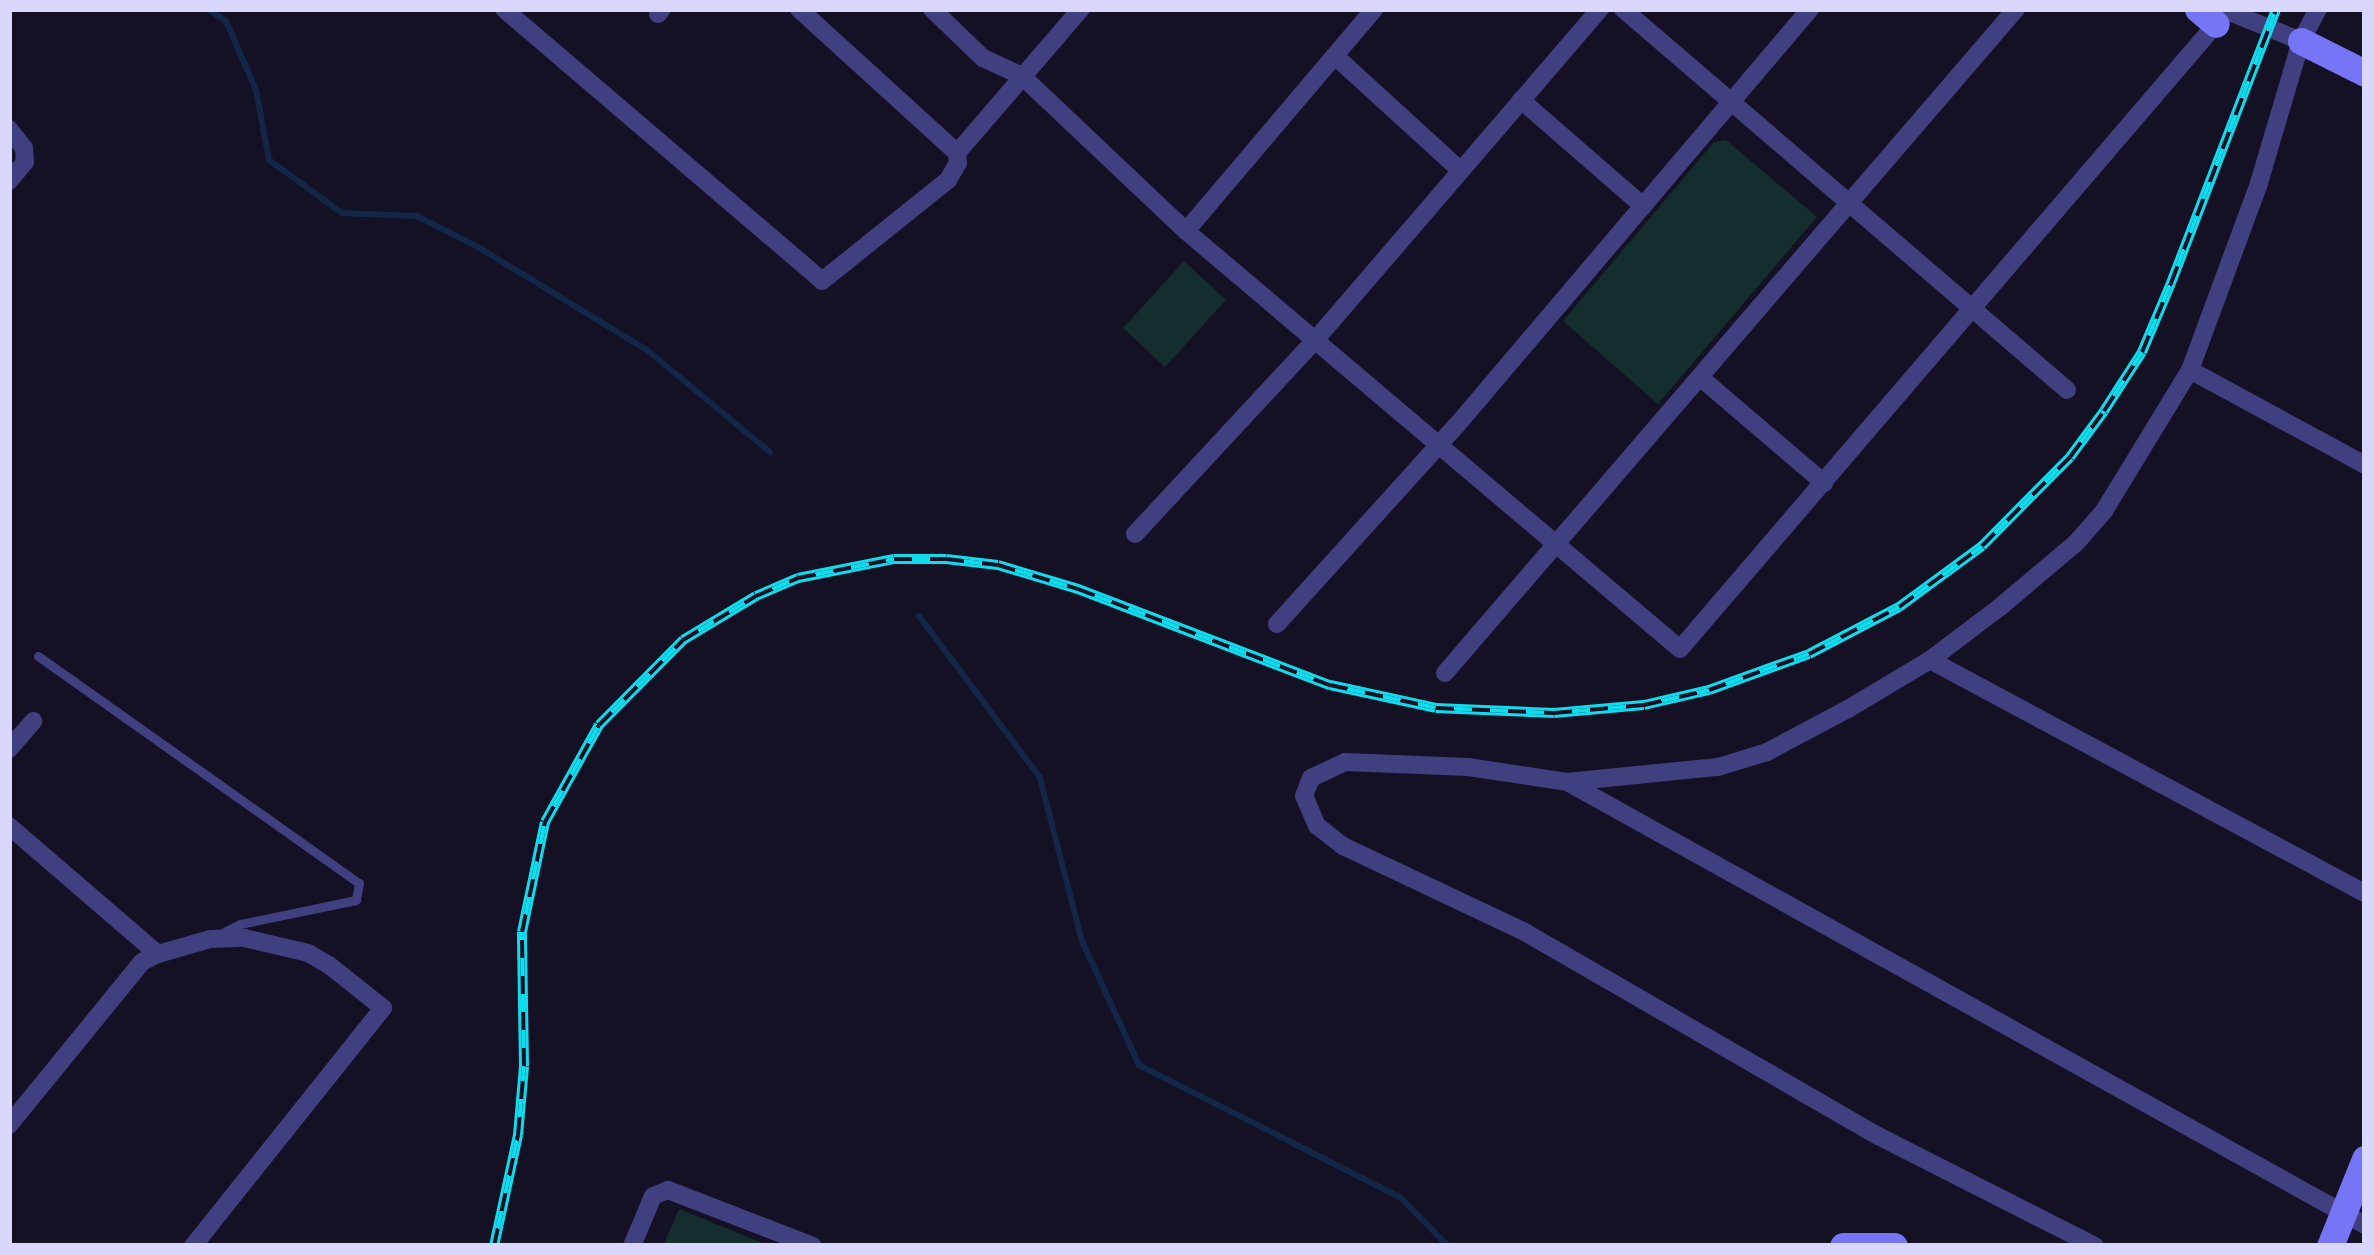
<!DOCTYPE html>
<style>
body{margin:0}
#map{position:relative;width:2374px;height:1255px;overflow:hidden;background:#141124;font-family:Rubik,sans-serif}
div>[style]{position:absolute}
.green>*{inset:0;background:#142e2d}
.stream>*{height:6px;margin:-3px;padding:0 3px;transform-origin:3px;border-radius:3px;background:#122747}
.lane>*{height:9px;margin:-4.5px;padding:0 4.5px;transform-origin:4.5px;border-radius:4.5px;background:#403f80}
.street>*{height:18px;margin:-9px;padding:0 9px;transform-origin:9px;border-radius:9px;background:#403f80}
.secondary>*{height:27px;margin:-13.5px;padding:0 13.5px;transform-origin:13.5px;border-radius:13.5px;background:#7675f5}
.rail>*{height:10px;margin-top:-5px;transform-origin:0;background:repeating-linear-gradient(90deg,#141124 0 18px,#11dcee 0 36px);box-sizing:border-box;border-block:3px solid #11dcee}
span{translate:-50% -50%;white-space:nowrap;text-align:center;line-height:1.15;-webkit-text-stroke:9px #141124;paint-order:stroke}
.frame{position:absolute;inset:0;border:12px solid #dad7fc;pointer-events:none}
</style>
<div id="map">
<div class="green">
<i style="clip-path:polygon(1726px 140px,1817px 217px,1658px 404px,1563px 321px,1714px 142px)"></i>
<i style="clip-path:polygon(1184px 261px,1226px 300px,1165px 367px,1123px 328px)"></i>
<i style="clip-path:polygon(679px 1209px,770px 1246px,663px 1246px)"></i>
</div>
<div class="stream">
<i style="left:208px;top:9px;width:22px;rotate:34deg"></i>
<i style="left:226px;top:21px;width:75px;rotate:66.5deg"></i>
<i style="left:256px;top:90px;width:71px;rotate:79.5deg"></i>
<i style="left:269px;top:160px;width:90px;rotate:36deg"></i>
<i style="left:342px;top:213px;width:75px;rotate:2.3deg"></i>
<i style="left:417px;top:216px;width:68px;rotate:26.9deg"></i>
<i style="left:478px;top:247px;width:198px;rotate:31.4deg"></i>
<i style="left:647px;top:350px;width:160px;rotate:39.7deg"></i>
<i style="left:919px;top:616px;width:202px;rotate:53.2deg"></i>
<i style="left:1040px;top:778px;width:168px;rotate:75.6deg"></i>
<i style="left:1082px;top:941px;width:136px;rotate:65.3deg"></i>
<i style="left:1139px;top:1065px;width:294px;rotate:26.9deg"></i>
<i style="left:1401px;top:1198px;width:67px;rotate:45.6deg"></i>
</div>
<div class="lane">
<i style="left:38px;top:656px;width:393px;rotate:35.3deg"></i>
<i style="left:359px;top:883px;width:17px;rotate:100deg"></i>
<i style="left:356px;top:900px;width:118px;rotate:168.3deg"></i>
<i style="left:240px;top:924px;width:22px;rotate:153deg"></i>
</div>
<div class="street">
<i style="left:504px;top:9px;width:418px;rotate:40.5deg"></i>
<i style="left:822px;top:281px;width:161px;rotate:-38.7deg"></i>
<i style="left:948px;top:180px;width:20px;rotate:-60deg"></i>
<i style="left:958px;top:163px;width:10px;rotate:-96deg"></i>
<i style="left:957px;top:153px;width:190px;rotate:-49.3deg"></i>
<i style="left:799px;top:9px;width:214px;rotate:42.3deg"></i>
<i style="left:932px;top:9px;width:71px;rotate:43.9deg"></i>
<i style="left:983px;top:58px;width:43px;rotate:24.8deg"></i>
<i style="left:1022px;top:76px;width:226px;rotate:43.4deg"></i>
<i style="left:1186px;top:231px;width:647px;rotate:40.24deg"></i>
<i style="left:1680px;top:649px;width:840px;rotate:-49.39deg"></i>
<i style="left:2227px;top:11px;width:80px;rotate:22.1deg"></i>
<i style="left:1623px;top:9px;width:585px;rotate:40.63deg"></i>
<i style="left:658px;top:14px;width:6px;rotate:-51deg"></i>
<i style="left:1335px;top:56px;width:169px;rotate:42.4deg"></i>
<i style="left:1521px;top:100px;width:162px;rotate:41deg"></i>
<i style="left:9px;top:129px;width:24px;rotate:52deg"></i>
<i style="left:24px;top:148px;width:14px;rotate:86deg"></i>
<i style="left:25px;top:162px;width:25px;rotate:130deg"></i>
<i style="left:1186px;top:231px;width:291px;rotate:-49.7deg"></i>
<i style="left:2190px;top:370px;width:199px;rotate:28.5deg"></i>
<i style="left:1701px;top:378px;width:162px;rotate:40.5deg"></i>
<i style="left:1135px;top:534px;width:267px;rotate:-47.1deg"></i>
<i style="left:1317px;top:338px;width:434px;rotate:-49.3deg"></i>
<i style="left:1277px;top:624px;width:268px;rotate:-47.9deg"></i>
<i style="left:1457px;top:425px;width:546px;rotate:-49.68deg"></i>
<i style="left:1930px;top:660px;width:493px;rotate:28.2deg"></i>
<i style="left:1445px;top:673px;width:876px;rotate:-49.31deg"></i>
<i style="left:9px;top:749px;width:37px;rotate:-49deg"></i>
<i style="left:1567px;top:782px;width:913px;rotate:29.04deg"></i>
<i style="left:9px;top:826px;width:196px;rotate:40.7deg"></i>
<i style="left:9px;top:1125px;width:210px;rotate:-50.8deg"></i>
<i style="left:142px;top:962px;width:18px;rotate:-27deg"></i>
<i style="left:158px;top:954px;width:54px;rotate:-16.1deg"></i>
<i style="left:210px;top:939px;width:34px;rotate:-2deg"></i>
<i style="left:244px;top:938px;width:66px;rotate:13.2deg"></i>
<i style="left:308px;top:953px;width:24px;rotate:30deg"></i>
<i style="left:329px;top:965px;width:69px;rotate:38.5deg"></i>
<i style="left:383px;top:1008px;width:305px;rotate:128.6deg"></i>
<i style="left:632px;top:1246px;width:54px;rotate:-67.2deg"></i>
<i style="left:653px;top:1196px;width:16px;rotate:-22deg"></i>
<i style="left:668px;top:1190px;width:155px;rotate:21.1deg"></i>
<i style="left:2095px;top:1246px;width:243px;rotate:-153.1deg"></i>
<i style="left:1878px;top:1136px;width:408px;rotate:-150deg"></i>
<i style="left:1525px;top:932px;width:201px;rotate:-154.7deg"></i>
<i style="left:1343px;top:846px;width:33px;rotate:-142deg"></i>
<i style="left:1317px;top:826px;width:33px;rotate:-113deg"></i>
<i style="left:1304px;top:796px;width:19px;rotate:-69deg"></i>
<i style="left:1311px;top:778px;width:38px;rotate:-25deg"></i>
<i style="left:1345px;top:762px;width:123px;rotate:2.3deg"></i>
<i style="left:1468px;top:767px;width:100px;rotate:8.6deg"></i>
<i style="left:1567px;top:782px;width:152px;rotate:-5.7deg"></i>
<i style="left:1718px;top:767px;width:51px;rotate:-17deg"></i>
<i style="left:1767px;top:752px;width:92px;rotate:-28deg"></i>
<i style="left:1848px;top:709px;width:96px;rotate:-30.9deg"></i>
<i style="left:1930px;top:660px;width:88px;rotate:-37.1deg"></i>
<i style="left:2000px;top:607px;width:99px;rotate:-40.1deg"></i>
<i style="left:2076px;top:543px;width:43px;rotate:-48.8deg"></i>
<i style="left:2104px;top:511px;width:165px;rotate:-58.6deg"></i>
<i style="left:2190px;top:370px;width:199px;rotate:-69.7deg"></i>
<i style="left:2259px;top:183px;width:148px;rotate:-73.5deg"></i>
<i style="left:2301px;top:41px;width:36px;rotate:-62deg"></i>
</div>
<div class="secondary">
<i style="left:2198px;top:9px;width:23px;rotate:40deg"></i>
<i style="left:2301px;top:41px;width:72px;rotate:26.6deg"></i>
<i style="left:1843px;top:1246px;width:51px"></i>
<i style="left:2330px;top:1246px;width:94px;rotate:-68.1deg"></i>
</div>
<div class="rail">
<i style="left:494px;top:1246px;width:114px;rotate:-77.8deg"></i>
<i style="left:518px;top:1135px;width:69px;rotate:-85deg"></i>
<i style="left:524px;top:1066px;width:134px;rotate:-90.9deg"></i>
<i style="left:522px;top:932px;width:112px;rotate:-78.2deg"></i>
<i style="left:545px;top:822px;width:111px;rotate:-60.9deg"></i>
<i style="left:599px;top:725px;width:120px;rotate:-45.3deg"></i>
<i style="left:683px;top:640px;width:85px;rotate:-31.1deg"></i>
<i style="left:756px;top:596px;width:46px;rotate:-23.2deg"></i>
<i style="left:798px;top:578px;width:98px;rotate:-11.2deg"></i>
<i style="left:894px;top:559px;width:52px"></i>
<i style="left:946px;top:559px;width:52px;rotate:6.6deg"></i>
<i style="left:998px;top:565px;width:84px;rotate:16.7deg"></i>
<i style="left:1078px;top:589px;width:270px;rotate:20.9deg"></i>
<i style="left:1330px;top:685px;width:108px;rotate:12.2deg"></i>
<i style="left:1436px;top:708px;width:118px;rotate:2.4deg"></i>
<i style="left:1554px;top:713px;width:90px;rotate:-5.1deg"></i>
<i style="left:1644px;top:705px;width:67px;rotate:-13deg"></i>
<i style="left:1709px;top:690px;width:106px;rotate:-19.8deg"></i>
<i style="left:1809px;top:654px;width:102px;rotate:-27.6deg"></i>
<i style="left:1899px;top:607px;width:103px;rotate:-36.3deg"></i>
<i style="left:1982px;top:546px;width:125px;rotate:-45.3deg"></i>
<i style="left:2070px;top:457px;width:57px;rotate:-53.5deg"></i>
<i style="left:2104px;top:411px;width:70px;rotate:-57.2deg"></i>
<i style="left:2142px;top:352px;width:75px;rotate:-67.2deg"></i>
<i style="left:2171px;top:283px;width:293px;rotate:-69deg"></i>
</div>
<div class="frame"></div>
</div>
